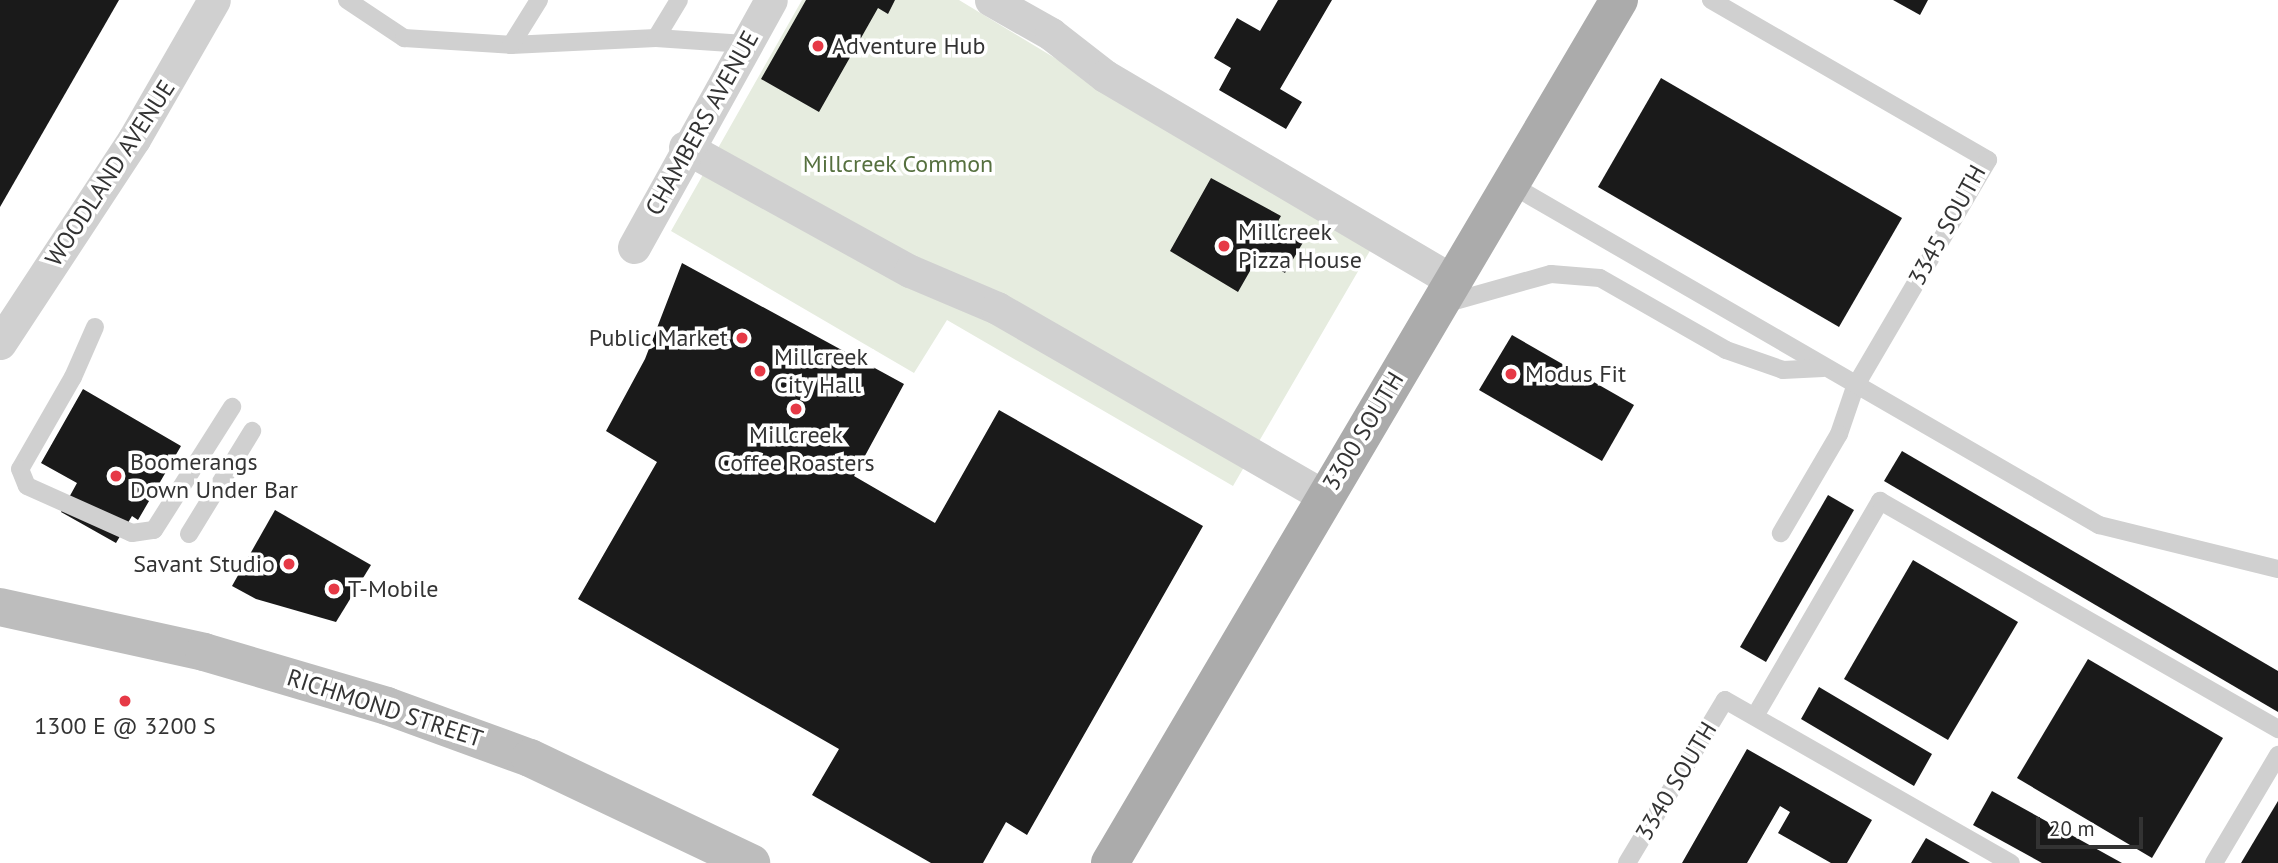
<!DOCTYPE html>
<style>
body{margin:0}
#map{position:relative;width:2278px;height:863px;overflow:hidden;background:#fff;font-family:"PT Sans",sans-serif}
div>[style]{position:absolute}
.green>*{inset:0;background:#e6ecdf}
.building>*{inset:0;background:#1a1a1a}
.lane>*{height:18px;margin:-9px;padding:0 9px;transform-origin:9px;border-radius:9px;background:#d0d0d0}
.street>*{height:33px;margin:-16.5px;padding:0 16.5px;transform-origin:16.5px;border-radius:16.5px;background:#d0d0d0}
.secondary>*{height:38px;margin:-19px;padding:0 19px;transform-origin:19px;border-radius:19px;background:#bdbdbd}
.primary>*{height:38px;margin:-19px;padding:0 19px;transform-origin:19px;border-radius:19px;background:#ababab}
.dots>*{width:19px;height:19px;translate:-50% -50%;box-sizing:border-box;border:4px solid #fff;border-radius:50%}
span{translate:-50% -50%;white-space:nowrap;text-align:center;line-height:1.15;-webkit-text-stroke:7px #fff;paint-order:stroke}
.poi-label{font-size:24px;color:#333}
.left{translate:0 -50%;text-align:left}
.right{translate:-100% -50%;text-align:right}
.street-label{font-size:24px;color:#333}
.park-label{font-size:24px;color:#56703f}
.scale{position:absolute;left:2036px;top:817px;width:107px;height:32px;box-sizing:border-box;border:4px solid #333;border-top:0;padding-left:9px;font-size:21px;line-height:24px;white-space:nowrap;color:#333;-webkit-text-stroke:5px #fff;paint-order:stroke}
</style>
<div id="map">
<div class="green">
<i style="clip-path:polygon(802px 0,959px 0,1371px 249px,1233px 486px,947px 320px,914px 373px,671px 231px)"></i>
</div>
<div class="building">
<i style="clip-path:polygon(0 0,119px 0,0 207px)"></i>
<i style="clip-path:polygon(806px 0,895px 0,888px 14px,878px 8px,819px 112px,761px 79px)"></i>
<i style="clip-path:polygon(1278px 0,1332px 0,1280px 89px,1302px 102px,1286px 129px,1219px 90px,1231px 68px,1214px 58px,1237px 18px,1260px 31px)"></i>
<i style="clip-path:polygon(1893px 0,1928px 0,1920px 15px)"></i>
<i style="clip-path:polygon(1661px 78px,1902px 218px,1839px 327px,1598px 187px)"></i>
<i style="clip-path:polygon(1211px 178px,1281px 216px,1277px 223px,1305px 239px,1285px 273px,1258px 257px,1238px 292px,1170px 251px)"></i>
<i style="clip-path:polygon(682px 263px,904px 384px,854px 476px,935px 523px,999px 410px,1203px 526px,1027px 835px,1006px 822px,983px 863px,931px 863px,812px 795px,839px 749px,578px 599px,657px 462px,606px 431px,645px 359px)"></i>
<i style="clip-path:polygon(1512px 335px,1634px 405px,1602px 461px,1479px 390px)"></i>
<i style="clip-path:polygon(83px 389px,181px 446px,138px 520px,132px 516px,116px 543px,61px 512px,77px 483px,41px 463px)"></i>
<i style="clip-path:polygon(1902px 451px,2278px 671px,2278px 712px,1884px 481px)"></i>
<i style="clip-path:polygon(1828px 495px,1854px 510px,1766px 662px,1740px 647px)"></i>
<i style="clip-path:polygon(275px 510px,371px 565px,336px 622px,256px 599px,232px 586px)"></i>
<i style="clip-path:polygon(1913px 560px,2018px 622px,1948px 740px,1844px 679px)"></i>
<i style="clip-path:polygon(2088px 659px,2223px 738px,2152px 858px,2017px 778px)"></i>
<i style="clip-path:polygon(1819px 687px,1932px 754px,1914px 786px,1801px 719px)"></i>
<i style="clip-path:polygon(1747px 749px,1872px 820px,1847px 863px,1831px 863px,1778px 833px,1790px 812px,1780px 806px,1747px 863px,1682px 863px)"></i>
<i style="clip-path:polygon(1992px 791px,2122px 863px,2042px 863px,1973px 825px)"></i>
<i style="clip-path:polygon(2278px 801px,2278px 863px,2241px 863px)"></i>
<i style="clip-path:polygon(1926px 838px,1970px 863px,1911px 863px)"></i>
</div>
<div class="lane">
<i style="left:347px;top:0;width:69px;rotate:33.7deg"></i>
<i style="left:404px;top:38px;width:107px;rotate:3.7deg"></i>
<i style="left:511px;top:45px;width:145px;rotate:-2.8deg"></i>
<i style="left:656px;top:38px;width:89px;rotate:3.9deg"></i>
<i style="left:1711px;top:0;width:320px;rotate:30deg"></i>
<i style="left:1988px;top:160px;width:263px;rotate:120.4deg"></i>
<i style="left:1855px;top:387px;width:50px;rotate:108.8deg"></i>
<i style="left:1839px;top:434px;width:115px;rotate:120.4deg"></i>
<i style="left:656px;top:38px;width:44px;rotate:-58.8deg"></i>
<i style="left:511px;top:45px;width:53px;rotate:-58.1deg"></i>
<i style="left:1508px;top:183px;width:683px;rotate:30.06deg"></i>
<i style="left:2099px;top:525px;width:184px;rotate:13.8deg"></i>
<i style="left:1444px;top:304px;width:111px;rotate:-15.7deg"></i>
<i style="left:1551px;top:274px;width:49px;rotate:4.7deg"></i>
<i style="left:1600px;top:278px;width:145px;rotate:29.7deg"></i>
<i style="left:1726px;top:350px;width:60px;rotate:19.3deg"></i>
<i style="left:1783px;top:370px;width:40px;rotate:-2.9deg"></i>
<i style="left:95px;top:327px;width:55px;rotate:113.7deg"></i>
<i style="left:73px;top:377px;width:106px;rotate:119.9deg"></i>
<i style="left:20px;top:469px;width:18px;rotate:68deg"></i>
<i style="left:27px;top:486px;width:115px;rotate:24.1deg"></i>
<i style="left:132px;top:533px;width:22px;rotate:-8deg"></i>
<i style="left:154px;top:530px;width:146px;rotate:-57.6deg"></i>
<i style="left:189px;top:534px;width:121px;rotate:-58.5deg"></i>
<i style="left:1755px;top:716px;width:249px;rotate:-59.8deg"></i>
<i style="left:1880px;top:501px;width:459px;rotate:29.8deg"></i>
<i style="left:1627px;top:863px;width:190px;rotate:-59deg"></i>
<i style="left:1725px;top:700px;width:329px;rotate:29.7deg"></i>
<i style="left:2214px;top:863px;width:126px;rotate:-59.3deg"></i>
</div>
<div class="street">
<i style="left:991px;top:0;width:69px;rotate:29.5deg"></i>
<i style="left:1051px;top:34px;width:68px;rotate:37.9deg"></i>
<i style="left:1105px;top:76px;width:403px;rotate:30.5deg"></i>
<i style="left:685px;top:147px;width:257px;rotate:28.9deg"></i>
<i style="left:910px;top:271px;width:95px;rotate:23deg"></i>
<i style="left:997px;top:308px;width:377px;rotate:29.9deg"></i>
<i style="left:634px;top:247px;width:282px;rotate:-61deg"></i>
<i style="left:0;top:343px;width:244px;rotate:-56.7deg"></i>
<i style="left:134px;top:139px;width:160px;rotate:-60.1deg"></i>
</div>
<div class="secondary">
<i style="left:0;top:607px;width:209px;rotate:12.4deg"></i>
<i style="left:204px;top:652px;width:191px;rotate:16.4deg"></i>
<i style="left:387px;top:706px;width:152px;rotate:20deg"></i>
<i style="left:530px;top:758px;width:245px;rotate:25.4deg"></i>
</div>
<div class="primary">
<i style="left:1110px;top:863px;width:1002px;rotate:-59.47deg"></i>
</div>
<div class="dots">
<i style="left:818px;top:46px;background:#e63946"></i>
<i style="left:1224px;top:246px;background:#e63946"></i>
<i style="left:742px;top:338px;background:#e63946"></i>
<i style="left:760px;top:371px;background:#e63946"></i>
<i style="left:1511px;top:374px;background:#e63946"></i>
<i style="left:796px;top:409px;background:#e63946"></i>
<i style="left:116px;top:476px;background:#e63946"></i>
<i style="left:289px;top:564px;background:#e63946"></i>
<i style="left:334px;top:589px;background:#e63946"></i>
<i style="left:125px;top:701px;background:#e63946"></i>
</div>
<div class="poi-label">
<span class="left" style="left:832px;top:46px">Adventure Hub</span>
<span class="left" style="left:1238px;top:246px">Millcreek<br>Pizza House</span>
<span class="right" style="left:728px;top:338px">Public Market</span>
<span class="left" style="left:774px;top:371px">Millcreek<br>City Hall</span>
<span class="left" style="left:1525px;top:374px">Modus Fit</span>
<span style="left:796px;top:449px">Millcreek<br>Coffee Roasters</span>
<span class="left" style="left:130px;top:476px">Boomerangs<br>Down Under Bar</span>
<span class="right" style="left:275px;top:564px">Savant Studio</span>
<span class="left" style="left:348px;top:589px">T-Mobile</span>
<span style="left:125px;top:726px">1300 E @ 3200 S</span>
</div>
<div class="street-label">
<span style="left:702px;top:123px;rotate:-61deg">CHAMBERS AVENUE</span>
<span style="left:110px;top:173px;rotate:-57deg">WOODLAND AVENUE</span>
<span style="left:1947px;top:225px;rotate:-61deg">3345 SOUTH</span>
<span style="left:1363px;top:431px;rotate:-59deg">3300 SOUTH</span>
<span style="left:385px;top:708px;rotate:18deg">RICHMOND STREET</span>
<span style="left:1676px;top:781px;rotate:-59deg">3340 SOUTH</span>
</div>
<div class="park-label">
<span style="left:898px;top:164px">Millcreek Common</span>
</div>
<div class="scale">20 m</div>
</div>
